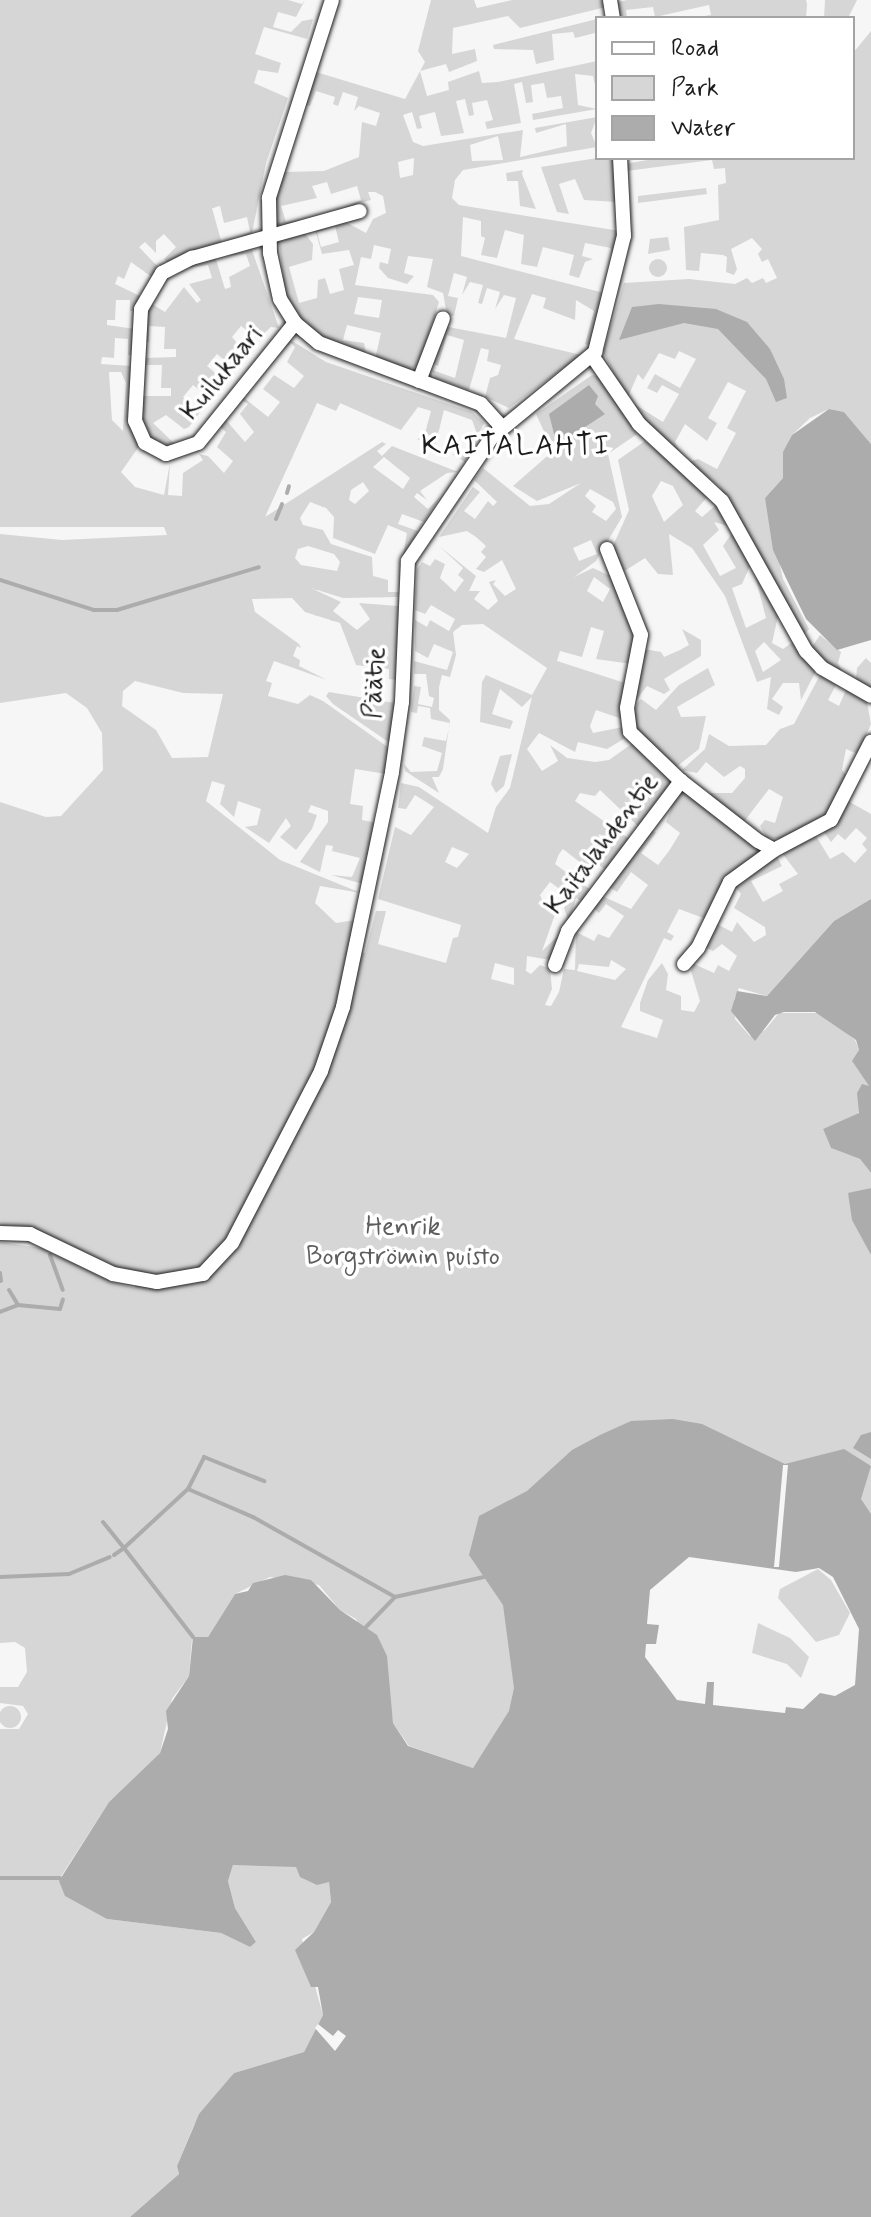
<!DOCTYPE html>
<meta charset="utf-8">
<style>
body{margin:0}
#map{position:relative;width:871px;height:2217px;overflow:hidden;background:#f6f6f6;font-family:Mynerve,sans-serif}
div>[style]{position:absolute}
.green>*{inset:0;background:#d6d6d6}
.round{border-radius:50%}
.water>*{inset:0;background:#acacac}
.pier>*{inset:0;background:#f6f6f6}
.stream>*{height:4px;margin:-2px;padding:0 2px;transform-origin:2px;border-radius:2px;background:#acacac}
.roads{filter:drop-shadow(0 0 2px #1c1c1c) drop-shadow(0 0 2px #1c1c1c)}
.minor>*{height:14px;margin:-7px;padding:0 7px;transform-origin:7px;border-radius:7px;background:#fff}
span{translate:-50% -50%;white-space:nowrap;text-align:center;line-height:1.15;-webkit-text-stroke:7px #fff;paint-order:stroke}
.street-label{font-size:26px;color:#1c1c1c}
.park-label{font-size:26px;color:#5d5d5d}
.neighbourhood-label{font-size:28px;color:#1c1c1c;letter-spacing:2px}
.legend{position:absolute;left:595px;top:16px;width:260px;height:144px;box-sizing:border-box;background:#fff;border:2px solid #a4a4a4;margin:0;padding:10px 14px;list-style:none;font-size:24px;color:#1c1c1c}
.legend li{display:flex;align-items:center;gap:16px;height:40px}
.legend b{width:40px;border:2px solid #a4a4a4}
</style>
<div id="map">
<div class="green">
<i style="clip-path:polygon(evenodd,0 0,288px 0,302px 4px,305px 0,296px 17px,278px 12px,273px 27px,291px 32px,302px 21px,313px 19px,307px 39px,264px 27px,255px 54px,281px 63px,278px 73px,258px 70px,254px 83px,288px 98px,266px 163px,252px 233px,231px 241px,250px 232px,247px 217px,224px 223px,220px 206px,212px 208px,222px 244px,168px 263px,164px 259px,176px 247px,164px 234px,156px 241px,156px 253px,145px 242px,139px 247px,160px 269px,152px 277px,131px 262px,124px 279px,118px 276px,115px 284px,140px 296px,135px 311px,130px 311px,130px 300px,116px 300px,115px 320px,107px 320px,107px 325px,135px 329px,133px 355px,128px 355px,128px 339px,115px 338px,114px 358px,102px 357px,101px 364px,132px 366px,140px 445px,121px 472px,135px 487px,164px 495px,170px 463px,168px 495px,182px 496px,183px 473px,203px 460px,199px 454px,208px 456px,224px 473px,233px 461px,217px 447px,226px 432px,219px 426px,225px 419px,245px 442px,254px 432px,240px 414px,248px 404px,242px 400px,237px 406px,243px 397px,268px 417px,280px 402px,263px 389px,274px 375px,294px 388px,304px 376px,287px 362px,295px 347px,291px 343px,277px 354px,289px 339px,326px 362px,472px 412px,484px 423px,465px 462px,452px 454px,463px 454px,477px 434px,472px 420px,444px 410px,435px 446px,417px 439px,424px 437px,431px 411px,418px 407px,401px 430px,340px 403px,336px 411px,317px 403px,265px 517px,382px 442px,386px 444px,377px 451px,382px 456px,392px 446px,458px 472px,447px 473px,420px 491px,427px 500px,417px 493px,414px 497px,428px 509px,440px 497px,424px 522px,402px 514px,398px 524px,418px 531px,403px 556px,407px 533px,388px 525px,375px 554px,333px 538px,334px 517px,326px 508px,310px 502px,300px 518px,303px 525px,323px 530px,331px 544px,372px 557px,373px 576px,388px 580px,388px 592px,399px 592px,398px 597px,343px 598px,311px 588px,341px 602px,333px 611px,357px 630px,370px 619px,359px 603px,398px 606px,397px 680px,389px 679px,389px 669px,356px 665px,340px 623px,305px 612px,292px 598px,252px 599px,255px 612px,299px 644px,301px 648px,297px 646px,293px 656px,300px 660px,299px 666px,327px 680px,274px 661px,266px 681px,272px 683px,268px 696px,298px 704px,310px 695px,323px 701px,389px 748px,386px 774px,355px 769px,350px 804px,363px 806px,362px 820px,377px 823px,363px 884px,331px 875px,352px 877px,360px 858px,332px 851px,333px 846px,326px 845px,320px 872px,300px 862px,328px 822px,328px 811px,311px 805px,308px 812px,317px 815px,312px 829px,296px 850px,280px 837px,291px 826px,286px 818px,269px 843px,245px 827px,257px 825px,261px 809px,238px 801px,234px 817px,220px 804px,225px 785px,212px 781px,206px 801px,280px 860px,361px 893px,320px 886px,315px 903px,336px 923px,355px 920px,350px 949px,365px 953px,376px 911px,386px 911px,378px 944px,446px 963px,453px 938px,458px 937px,461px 925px,378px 899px,395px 827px,411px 835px,434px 807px,415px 795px,406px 809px,398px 808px,401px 783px,419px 787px,488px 833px,496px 807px,510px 788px,532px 697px,522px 707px,500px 689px,492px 714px,513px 721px,510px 729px,480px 722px,482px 682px,486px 675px,532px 695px,547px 668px,483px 624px,462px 625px,453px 632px,456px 655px,450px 677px,442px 675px,439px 687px,439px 710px,450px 720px,443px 769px,439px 777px,432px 777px,439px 793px,405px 771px,404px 764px,411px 772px,437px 771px,442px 753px,422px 746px,424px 737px,446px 741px,450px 723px,431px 719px,430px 708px,418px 706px,417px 713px,411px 712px,414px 686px,421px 687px,418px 704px,432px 707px,434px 698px,429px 696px,426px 674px,414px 674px,414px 661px,447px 670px,453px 652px,434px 644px,428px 658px,415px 651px,415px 620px,427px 627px,430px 620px,449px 631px,455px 619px,431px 605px,425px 614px,415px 610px,417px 569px,422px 562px,430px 566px,435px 559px,445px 564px,440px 578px,455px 592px,464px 580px,458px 575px,463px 568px,439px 546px,476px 576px,469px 591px,480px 591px,474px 599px,488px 610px,498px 601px,489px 582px,496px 580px,493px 584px,505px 596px,516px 589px,502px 560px,484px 572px,476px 569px,486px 557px,481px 552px,486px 546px,476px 537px,467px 531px,439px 537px,473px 487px,480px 492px,464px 511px,475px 519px,488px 501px,493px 506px,497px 502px,474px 480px,483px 468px,530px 506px,549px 504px,581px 483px,537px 501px,513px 486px,553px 451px,536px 414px,592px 375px,602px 378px,637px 434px,608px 454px,622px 517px,596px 561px,574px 577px,593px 568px,615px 578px,637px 631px,632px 664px,596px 659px,604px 631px,591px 627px,582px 657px,560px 651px,557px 661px,628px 684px,622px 719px,596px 710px,590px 726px,593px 733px,623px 727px,627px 737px,607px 749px,578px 742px,575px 752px,539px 733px,527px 749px,542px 771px,558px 761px,550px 745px,567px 758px,595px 762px,609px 760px,633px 743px,673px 779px,673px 785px,640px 828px,600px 790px,595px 796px,580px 793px,575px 801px,631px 840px,607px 871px,599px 865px,591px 871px,563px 849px,559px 854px,555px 864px,592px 891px,583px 902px,576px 898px,569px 922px,564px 908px,570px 899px,561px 890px,550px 882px,540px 895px,546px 908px,554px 899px,557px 909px,542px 951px,562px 932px,550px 960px,527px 956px,526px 971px,531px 974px,540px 965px,550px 969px,552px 989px,545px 1005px,551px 1006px,559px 992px,564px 969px,575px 970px,576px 932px,594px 941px,598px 934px,609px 938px,624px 916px,606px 904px,599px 913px,593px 908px,602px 896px,631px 909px,648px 885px,631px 872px,617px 892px,608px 886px,650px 829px,656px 833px,641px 853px,658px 865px,669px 851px,680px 833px,666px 822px,676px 795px,683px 791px,759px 850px,706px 919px,679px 909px,667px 932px,674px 936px,671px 941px,664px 938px,621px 1027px,657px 1038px,663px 1020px,640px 1011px,640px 1003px,648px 980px,662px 963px,668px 974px,666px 990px,681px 996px,681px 1010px,694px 1012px,700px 1001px,691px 971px,694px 964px,714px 973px,718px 965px,729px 971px,737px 956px,722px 944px,713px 951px,703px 946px,717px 924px,732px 932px,737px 922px,754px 942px,766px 935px,765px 927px,734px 908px,741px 894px,734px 885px,776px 855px,782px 866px,751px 881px,763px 902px,783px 891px,779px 884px,798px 874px,782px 853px,816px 836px,830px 859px,843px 852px,855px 863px,867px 850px,862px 844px,867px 838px,856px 828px,845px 840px,838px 834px,831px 842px,823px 831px,848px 801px,871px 814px,871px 899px,834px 921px,767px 996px,739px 988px,734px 999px,735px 1019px,750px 1036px,765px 1030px,779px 1013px,822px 1013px,855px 1040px,859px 1050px,853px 1062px,869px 1086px,857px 1116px,823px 1129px,831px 1148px,860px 1159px,871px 1173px,871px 1188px,848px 1194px,871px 1255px,871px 1514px,778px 1462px,529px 1683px,473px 1768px,409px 1746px,393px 1723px,388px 1691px,356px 1619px,340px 1610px,319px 1585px,270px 1577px,235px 1594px,208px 1637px,192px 1639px,189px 1676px,172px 1699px,160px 1753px,109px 1802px,60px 1878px,107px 1919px,221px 1933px,250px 1947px,256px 1942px,235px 1908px,228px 1881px,233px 1865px,296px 1866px,299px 1874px,329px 1882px,331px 1902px,314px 1932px,302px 1939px,323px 2015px,304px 2052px,234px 2073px,194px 2125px,177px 2166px,179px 2174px,130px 2217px,0 2217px,0 1729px,19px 1729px,28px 1714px,23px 1706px,0 1703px,0 1687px,18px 1687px,27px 1672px,25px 1648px,15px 1642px,0 1643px,0 1242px,41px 1248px,114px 1283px,135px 1288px,136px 1277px,30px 1227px,0 1225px,0 802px,46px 817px,61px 816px,103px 770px,102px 733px,87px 708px,66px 693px,0 703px,0 534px,62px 540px,167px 535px,164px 527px,0 527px,0 0,109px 372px,121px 372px,126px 383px,123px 431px,112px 420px,109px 372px,0 0,384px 457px,410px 478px,403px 489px,373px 467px,384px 457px,0 0,363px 482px,369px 491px,355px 504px,349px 500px,351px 490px,363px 482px,0 0,590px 489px,613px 502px,616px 509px,606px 521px,592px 512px,596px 506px,585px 496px,590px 489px,0 0,591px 540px,597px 554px,579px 561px,573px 548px,591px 540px,0 0,308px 546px,334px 554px,340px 562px,337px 571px,301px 565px,295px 558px,298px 549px,308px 546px,0 0,594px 577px,610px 589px,603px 602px,587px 591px,594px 577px,0 0,135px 681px,183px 693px,223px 694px,208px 757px,172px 758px,156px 730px,122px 706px,123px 691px,135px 681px,0 0,452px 847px,469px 854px,457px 868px,445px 862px,452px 847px,0 0,611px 960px,626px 969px,615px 980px,577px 971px,579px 964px,609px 967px,611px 960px,0 0,495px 963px,514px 968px,514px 985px,491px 979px,495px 963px)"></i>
<i style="clip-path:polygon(evenodd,431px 0,474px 0,477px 8px,512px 0,604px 0,606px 7px,520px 28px,508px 16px,453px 28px,452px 54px,475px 49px,477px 61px,449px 72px,446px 64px,420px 71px,427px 96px,449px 90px,448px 82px,479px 71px,482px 83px,498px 82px,597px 61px,597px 94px,593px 76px,575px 74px,578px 105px,597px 109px,533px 120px,532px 114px,563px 108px,561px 96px,547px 98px,544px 83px,531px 85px,533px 102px,526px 103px,522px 82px,514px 84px,521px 123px,487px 129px,485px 122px,493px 120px,487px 100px,472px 103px,474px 115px,469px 116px,465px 99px,456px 101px,464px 133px,441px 136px,435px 112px,419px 116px,422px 128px,417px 129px,412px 112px,403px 115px,413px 142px,423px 146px,523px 130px,520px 157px,567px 146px,566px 124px,536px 133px,535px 128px,597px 117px,591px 133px,597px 147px,463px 170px,455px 180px,452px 198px,459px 205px,620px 231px,612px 267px,611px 248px,585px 243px,582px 256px,593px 259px,585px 262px,579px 278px,569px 275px,574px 255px,543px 247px,537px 267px,521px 264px,524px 235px,505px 230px,497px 258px,481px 255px,485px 238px,481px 236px,481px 221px,463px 217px,461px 256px,608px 294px,591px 346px,585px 344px,594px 311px,576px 300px,575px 320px,543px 308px,546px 298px,532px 294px,514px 339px,581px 355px,509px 408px,485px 397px,490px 378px,498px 375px,501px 365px,487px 361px,489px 350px,481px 348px,469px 390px,435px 378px,432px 370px,455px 378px,464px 340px,447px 335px,438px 366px,430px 362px,443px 326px,506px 338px,516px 298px,504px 295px,495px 309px,500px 292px,487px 288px,482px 304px,478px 303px,483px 285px,470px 282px,462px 295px,467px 277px,454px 273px,448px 296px,458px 298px,454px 316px,447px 315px,443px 293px,427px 287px,433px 259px,408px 256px,404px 273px,414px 276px,407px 284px,388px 278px,379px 268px,380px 262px,388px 264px,391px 249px,374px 245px,371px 259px,361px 257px,355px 285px,433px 295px,439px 302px,419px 365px,406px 371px,375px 359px,381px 333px,347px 325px,343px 340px,364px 343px,366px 353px,326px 339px,307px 326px,285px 296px,279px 240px,304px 232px,313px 244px,312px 260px,289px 267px,299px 303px,317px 298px,318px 280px,325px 278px,330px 294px,344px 290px,339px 269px,354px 265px,349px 250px,322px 254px,315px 229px,344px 221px,366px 233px,373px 219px,386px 213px,383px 196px,375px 192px,368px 192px,371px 200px,343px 208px,361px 200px,357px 186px,331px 194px,327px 182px,312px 186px,317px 198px,281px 206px,286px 222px,307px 219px,283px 227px,276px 223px,274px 205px,284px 172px,324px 171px,359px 157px,362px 122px,376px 126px,380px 113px,359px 106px,354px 111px,358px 97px,343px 92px,338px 106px,333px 104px,335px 97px,316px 91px,310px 106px,306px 105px,316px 72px,405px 99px,425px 62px,418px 51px,431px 0,498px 136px,503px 160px,472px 161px,470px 145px,498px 136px,431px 0,414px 158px,413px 175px,400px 178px,398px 162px,414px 158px,431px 0,335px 226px,339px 242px,321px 247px,317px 232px,335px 226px,431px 0,358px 297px,382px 300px,379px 318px,354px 314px,358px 297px)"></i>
<i style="clip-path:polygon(627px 0,806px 0,807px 4px,806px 18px,691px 18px,711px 15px,709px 5px,655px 17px,653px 7px,626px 10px,627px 18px,617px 18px,615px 3px)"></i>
<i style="clip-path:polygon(825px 0,857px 0,848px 18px,824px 18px)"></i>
<i style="clip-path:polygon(597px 19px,597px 38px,595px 33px,575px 38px,573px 32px,552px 34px,554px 60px,536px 64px,533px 50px,494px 49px,493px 45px)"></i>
<i style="clip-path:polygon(871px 31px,871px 444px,844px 412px,829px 409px,810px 418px,792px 435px,783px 453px,783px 478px,765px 498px,783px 579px,809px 629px,802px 637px,720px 487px,688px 462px,698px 459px,717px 469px,736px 433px,727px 428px,746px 391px,728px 382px,708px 418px,717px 423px,707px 441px,685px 424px,675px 442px,680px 454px,639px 418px,631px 402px,663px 422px,679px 394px,662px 385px,657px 393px,647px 388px,655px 374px,680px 388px,696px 359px,679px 351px,675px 359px,659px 353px,643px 380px,638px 374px,627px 399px,603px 352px,624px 283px,689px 279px,735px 284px,747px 278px,752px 283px,763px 278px,766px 283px,777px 278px,768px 259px,762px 262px,758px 254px,762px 249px,752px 238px,731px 249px,737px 269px,734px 275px,726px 272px,727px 257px,723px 255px,701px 253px,699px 271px,686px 270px,684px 227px,719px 220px,718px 185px,726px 183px,725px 168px,714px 169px,712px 160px,626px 171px,625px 164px,659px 158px,853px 158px,853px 53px)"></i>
<i style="clip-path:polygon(597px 158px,613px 158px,617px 202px,584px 200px,575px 179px,559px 184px,569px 214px,557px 212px,541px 167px)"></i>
<i style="clip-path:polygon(523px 170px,522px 174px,536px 209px,520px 206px,518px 181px,507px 181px,506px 173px)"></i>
<i style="clip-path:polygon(706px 188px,707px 194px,638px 203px,638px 196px)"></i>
<i style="clip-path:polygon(668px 237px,670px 250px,648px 254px,650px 239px)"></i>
<i style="clip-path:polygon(252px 250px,279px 328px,271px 327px,258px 339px,241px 326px,232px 337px,247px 355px,235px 369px,217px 354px,207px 366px,225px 381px,211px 399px,193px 385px,183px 397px,200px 412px,189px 427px,184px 429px,166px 415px,153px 423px,179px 448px,149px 439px,140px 417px,141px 396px,171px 396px,171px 388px,161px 388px,162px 365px,146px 365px,142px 384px,143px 358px,176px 357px,176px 349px,164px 349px,165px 327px,149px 326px,149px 342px,144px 341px,145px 311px,160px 284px,152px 304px,165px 312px,184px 287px,197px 303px,201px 300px,189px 284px,212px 278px,208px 265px,182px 269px,215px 256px,225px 289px,231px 287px,229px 277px,250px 266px,246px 254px,225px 256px)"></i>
<i class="round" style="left:649px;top:259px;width:18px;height:18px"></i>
<i style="clip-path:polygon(evenodd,645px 441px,709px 495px,695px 511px,702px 517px,716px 505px,728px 526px,714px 522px,719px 530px,703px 545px,720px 576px,736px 568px,723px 546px,732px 533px,750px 566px,742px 584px,732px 588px,746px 628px,766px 618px,755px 576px,778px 616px,772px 643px,783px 649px,793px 642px,816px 671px,801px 700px,799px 683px,783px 683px,772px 699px,783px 707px,779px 715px,767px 709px,771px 677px,757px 682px,725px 596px,692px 548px,669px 534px,673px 575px,658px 574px,645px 558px,623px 572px,613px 546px,629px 510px,618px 460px,645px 441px,661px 481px,673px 486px,683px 505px,664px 522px,652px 496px,661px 481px,645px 441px,764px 642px,781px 660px,763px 672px,755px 651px,764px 642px)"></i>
<i style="clip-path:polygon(682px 629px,701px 640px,701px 656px,664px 679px,670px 690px,664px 694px,647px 686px,634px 703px,644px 649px,661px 652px,664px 657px,680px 650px,689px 645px)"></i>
<i style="clip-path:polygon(820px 635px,841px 652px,838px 663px,845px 677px,810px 650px)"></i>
<i style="clip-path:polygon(866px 658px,871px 663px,871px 690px,856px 680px,857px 668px)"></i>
<i style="clip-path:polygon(708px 668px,715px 685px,677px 707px,681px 717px,706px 716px,699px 749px,675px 768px,638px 735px,631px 723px,637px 704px,641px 699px,656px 710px,679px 685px)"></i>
<i style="clip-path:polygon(820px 675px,836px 685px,828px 700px,839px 706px,846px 690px,867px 702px,871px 724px,858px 754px,846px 749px,842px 770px,847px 776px,831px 812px,782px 839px,767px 838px,760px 826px,765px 820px,775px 823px,783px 797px,769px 789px,743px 823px,701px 793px,732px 793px,745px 778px,745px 769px,740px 766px,724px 777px,706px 762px,697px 773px,682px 770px,705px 749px,709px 734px,729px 746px,766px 745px,780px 729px,794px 724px)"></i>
<i style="clip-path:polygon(329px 692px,395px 703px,390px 743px,333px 704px,326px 696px)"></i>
<i style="clip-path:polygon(512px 754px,504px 786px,496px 793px,491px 784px,500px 756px)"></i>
<i style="clip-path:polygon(818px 1569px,831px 1580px,850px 1613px,839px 1635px,816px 1642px,778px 1598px,780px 1589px)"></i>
<i style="clip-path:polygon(758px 1623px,790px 1638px,809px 1657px,801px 1678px,787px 1664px,752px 1653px)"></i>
<i class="round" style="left:-1px;top:1706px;width:22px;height:22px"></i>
</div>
<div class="water">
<i style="clip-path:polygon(659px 304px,716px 309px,747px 322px,770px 349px,784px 379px,787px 398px,776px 402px,766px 379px,718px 329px,684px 323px,619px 340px,632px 307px)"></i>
<i style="clip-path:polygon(589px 385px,598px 396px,595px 404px,605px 414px,565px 440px,555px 438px,549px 414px)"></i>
<i style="clip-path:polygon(829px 409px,844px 412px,871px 444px,871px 640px,837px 650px,806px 619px,786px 578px,773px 550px,765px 498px,783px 478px,783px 452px,792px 435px)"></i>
<i style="clip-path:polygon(871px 899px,871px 1173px,860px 1159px,831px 1148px,823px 1129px,859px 1113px,857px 1093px,862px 1084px,869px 1086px,852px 1061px,859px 1050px,856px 1040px,815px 1012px,784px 1012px,775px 1015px,755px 1041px,731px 1011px,737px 991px,767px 996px,834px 921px)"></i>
<i style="clip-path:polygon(871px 1188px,871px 1255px,852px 1220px,848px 1193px)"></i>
<i style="clip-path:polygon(evenodd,673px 1419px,702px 1424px,785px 1464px,844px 1449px,871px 1466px,861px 1499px,871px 1514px,871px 2217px,130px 2217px,179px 2174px,177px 2166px,199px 2114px,234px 2073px,304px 2052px,323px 2015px,318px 1987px,311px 1987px,295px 1950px,314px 1932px,331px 1902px,329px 1882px,317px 1885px,300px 1877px,296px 1867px,233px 1865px,228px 1881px,235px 1908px,256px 1942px,250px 1947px,221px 1933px,107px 1919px,65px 1896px,59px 1881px,109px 1802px,160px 1753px,168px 1729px,166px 1711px,189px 1676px,193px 1637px,208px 1637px,235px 1594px,248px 1591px,253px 1583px,285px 1575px,311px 1580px,340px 1610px,377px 1635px,387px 1656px,393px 1723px,408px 1746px,473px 1768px,509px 1711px,514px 1688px,503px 1605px,469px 1555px,479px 1516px,527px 1491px,572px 1450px,600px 1435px,631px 1421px,673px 1419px,689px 1557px,796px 1572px,819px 1568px,833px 1577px,859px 1629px,855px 1685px,835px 1696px,820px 1693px,803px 1709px,786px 1707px,785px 1713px,713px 1705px,714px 1682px,707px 1682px,705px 1704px,677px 1700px,645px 1657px,646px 1644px,656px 1644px,659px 1625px,647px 1624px,650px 1590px,689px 1557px)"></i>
<i style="clip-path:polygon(871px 1432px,871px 1459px,853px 1448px,861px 1435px)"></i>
</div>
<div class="pier">
<i style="clip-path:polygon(783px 1465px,788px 1465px,779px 1567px,774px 1567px)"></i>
<i style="clip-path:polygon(318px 2024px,333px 2036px,338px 2030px,346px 2036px,335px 2051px,315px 2028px)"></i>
</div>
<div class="stream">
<i style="left:287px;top:493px;width:7px;rotate:-74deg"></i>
<i style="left:276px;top:519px;width:16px;rotate:-68deg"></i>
<i style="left:0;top:580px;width:99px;rotate:17.7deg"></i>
<i style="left:94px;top:610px;width:23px"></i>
<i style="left:117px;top:610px;width:148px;rotate:-16.8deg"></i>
<i style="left:50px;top:1255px;width:37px;rotate:70deg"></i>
<i style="left:0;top:1273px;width:8px;rotate:83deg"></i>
<i style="left:9px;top:1290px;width:17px;rotate:59deg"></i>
<i style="left:0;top:1312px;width:19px;rotate:-21deg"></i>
<i style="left:18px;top:1305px;width:42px;rotate:5.4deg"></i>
<i style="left:60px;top:1309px;width:10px;rotate:-73deg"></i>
<i style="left:188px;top:1489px;width:71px;rotate:23.3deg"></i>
<i style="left:253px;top:1517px;width:163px;rotate:29.4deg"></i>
<i style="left:395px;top:1597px;width:91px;rotate:-12.7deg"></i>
<i style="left:103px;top:1522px;width:33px;rotate:51deg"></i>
<i style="left:124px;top:1548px;width:87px;rotate:-42.7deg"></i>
<i style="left:188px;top:1489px;width:36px;rotate:-63deg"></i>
<i style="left:204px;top:1457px;width:65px;rotate:21.8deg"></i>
<i style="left:114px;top:1555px;width:12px;rotate:-35deg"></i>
<i style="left:124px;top:1548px;width:113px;rotate:52.2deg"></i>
<i style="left:0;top:1577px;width:69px;rotate:-2.5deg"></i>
<i style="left:69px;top:1574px;width:44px;rotate:-22.5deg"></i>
<i style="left:366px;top:1627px;width:42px;rotate:-46deg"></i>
<i style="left:0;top:1878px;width:60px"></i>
</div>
<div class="roads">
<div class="minor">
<i style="left:332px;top:0;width:208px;rotate:107.7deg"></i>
<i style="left:269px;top:198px;width:55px;rotate:89deg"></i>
<i style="left:270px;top:253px;width:47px;rotate:77.7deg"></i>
<i style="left:280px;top:299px;width:28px;rotate:58deg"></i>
<i style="left:295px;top:323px;width:31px;rotate:40deg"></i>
<i style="left:319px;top:343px;width:173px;rotate:20.6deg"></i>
<i style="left:481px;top:404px;width:31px;rotate:48deg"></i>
<i style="left:610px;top:0;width:18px;rotate:81deg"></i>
<i style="left:295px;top:323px;width:154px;rotate:128.9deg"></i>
<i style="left:198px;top:443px;width:34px;rotate:161deg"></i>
<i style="left:166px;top:454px;width:24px;rotate:-152deg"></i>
<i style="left:145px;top:443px;width:24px;rotate:-114deg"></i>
<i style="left:135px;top:421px;width:112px;rotate:-86.9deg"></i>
<i style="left:141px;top:309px;width:42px;rotate:-59.7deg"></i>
<i style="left:162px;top:273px;width:34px;rotate:-27deg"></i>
<i style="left:192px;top:258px;width:174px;rotate:-15.6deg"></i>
<i style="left:593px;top:357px;width:81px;rotate:55.5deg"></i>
<i style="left:639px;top:424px;width:113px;rotate:42.9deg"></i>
<i style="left:722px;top:501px;width:172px;rotate:60.8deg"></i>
<i style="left:806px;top:651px;width:23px;rotate:47deg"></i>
<i style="left:822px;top:668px;width:56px;rotate:29.7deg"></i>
<i style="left:419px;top:381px;width:67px;rotate:-69.1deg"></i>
<i style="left:607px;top:549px;width:92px;rotate:68.4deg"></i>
<i style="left:641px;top:635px;width:74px;rotate:100.9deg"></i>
<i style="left:627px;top:708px;width:24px;rotate:83deg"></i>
<i style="left:630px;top:732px;width:71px;rotate:43.9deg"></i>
<i style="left:681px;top:781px;width:98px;rotate:37.9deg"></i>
<i style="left:758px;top:841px;width:18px;rotate:29deg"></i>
<i style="left:774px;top:850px;width:64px;rotate:-27.8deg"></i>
<i style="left:831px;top:820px;width:88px;rotate:-62.9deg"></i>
<i style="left:684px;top:964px;width:21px;rotate:-49deg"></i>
<i style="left:698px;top:948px;width:73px;rotate:-64.1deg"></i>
<i style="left:730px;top:882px;width:54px;rotate:-36deg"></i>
<i style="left:555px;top:965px;width:36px;rotate:-69deg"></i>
<i style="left:568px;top:931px;width:188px;rotate:-53deg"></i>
<i style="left:0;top:1233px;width:30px;rotate:2deg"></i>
<i style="left:30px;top:1234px;width:92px;rotate:25.7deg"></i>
<i style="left:113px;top:1274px;width:45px;rotate:10.3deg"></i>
<i style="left:157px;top:1282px;width:47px;rotate:-9.9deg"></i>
<i style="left:203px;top:1274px;width:42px;rotate:-46.9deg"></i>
<i style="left:232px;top:1243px;width:194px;rotate:-62.6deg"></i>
<i style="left:321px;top:1071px;width:68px;rotate:-71deg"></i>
<i style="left:343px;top:1007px;width:240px;rotate:-78.2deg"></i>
<i style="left:392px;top:772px;width:71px;rotate:-81.9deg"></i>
<i style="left:402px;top:702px;width:141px;rotate:-87.6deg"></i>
<i style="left:408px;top:561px;width:150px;rotate:-55.9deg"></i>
<i style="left:492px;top:437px;width:134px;rotate:-39.5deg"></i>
<i style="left:595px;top:352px;width:120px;rotate:-76deg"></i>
<i style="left:624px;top:236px;width:78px;rotate:-92.9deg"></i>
</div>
</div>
<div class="street-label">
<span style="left:223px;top:374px;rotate:-51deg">Kuilukaari</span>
<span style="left:376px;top:683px;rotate:-87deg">Päätie</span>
<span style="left:603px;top:845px;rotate:-53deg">Kaitalahdentie</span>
</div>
<div class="park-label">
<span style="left:403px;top:1243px">Henrik<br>Borgströmin puisto</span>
</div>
<div class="neighbourhood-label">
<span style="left:516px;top:447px">KAITALAHTI</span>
</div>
<ul class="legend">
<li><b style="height:10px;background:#fff"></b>Road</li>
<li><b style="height:22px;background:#d6d6d6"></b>Park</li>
<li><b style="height:22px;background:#acacac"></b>Water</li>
</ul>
</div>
